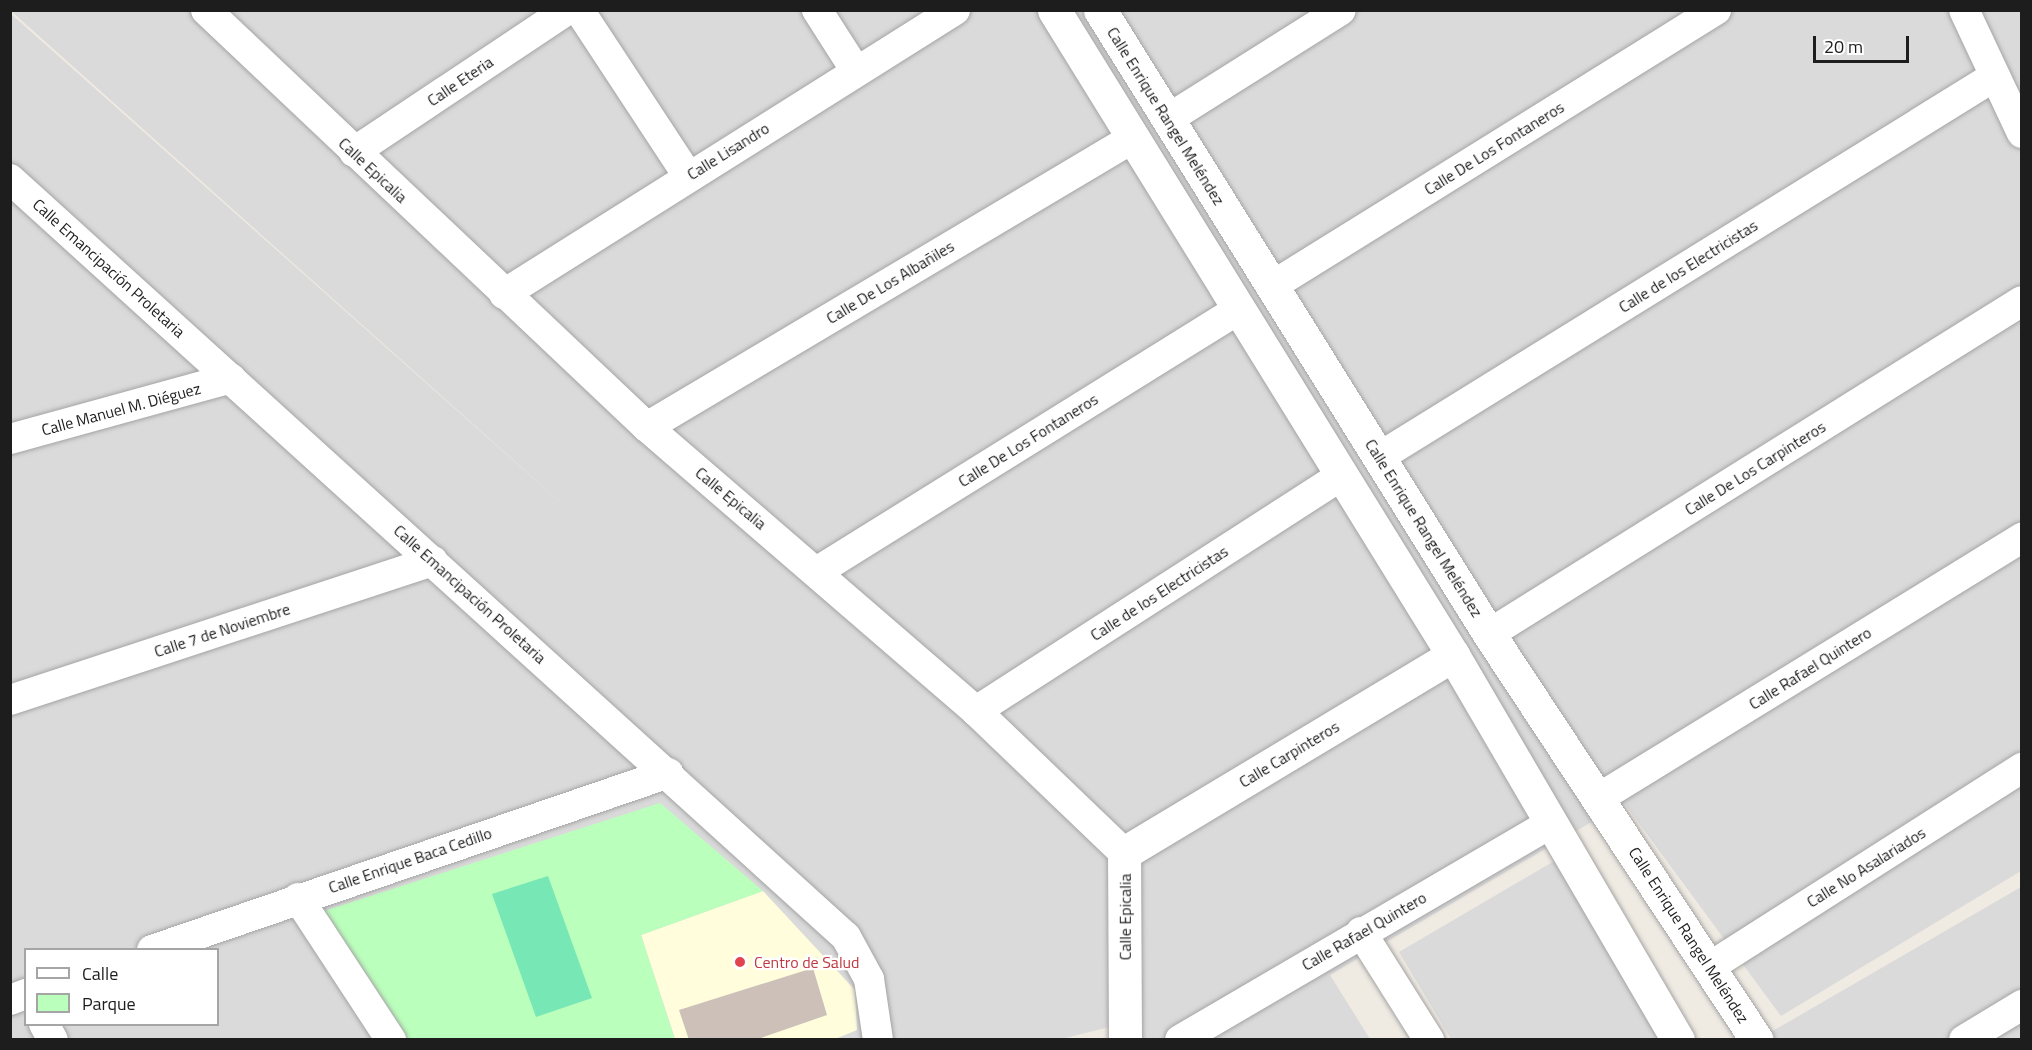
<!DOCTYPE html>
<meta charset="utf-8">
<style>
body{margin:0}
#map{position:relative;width:2032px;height:1050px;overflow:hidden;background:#efeae2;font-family:"Titillium Web",sans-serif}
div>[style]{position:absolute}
.residential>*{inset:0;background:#dbdada}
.education>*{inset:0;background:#fffddb}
.park>*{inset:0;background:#baffbb}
.pitch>*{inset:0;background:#77e7b6}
.building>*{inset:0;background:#ccc0b8}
.roads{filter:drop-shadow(0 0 2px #a4a4a4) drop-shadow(0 0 2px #a4a4a4)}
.minor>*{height:30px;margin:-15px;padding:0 15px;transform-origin:15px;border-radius:15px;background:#fff}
.tertiary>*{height:33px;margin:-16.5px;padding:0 16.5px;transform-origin:16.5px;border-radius:16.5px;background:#fff}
.dots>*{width:16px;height:16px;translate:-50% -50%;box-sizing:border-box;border:3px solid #fff;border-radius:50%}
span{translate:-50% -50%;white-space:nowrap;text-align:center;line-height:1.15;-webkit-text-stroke:4.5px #fff;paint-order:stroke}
.street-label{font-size:16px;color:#1d1d1d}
.health-label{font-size:16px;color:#be3a42}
.left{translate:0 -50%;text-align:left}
.frame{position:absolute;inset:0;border:12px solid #1d1d1d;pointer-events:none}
.legend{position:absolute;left:24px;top:948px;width:195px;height:78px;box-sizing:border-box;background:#fff;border:2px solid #a5a5a5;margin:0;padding:8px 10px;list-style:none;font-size:18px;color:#1d1d1d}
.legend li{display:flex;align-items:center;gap:12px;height:30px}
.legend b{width:30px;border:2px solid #a5a5a5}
.scale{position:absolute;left:1813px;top:36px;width:96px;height:27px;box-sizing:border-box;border:3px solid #1d1d1d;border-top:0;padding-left:8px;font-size:18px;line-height:21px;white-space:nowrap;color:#1d1d1d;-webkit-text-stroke:4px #fff;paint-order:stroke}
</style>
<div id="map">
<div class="residential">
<i style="clip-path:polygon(evenodd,11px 11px,2021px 11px,2021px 871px,1781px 1016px,1624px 803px,1330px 975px,1370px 1039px,1139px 1039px,1138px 1020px,1057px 1040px,11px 1039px,10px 13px,596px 534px,11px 11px,26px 950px,218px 950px,218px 1024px,26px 1024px,26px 950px)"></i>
<i style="clip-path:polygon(1568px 853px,1665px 1039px,1451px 1039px,1399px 952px)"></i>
<i style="clip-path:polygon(2021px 887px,2021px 1039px,1759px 1039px)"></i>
</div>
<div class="education">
<i style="clip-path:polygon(763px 891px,855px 990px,857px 1030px,835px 1039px,675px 1039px,641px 935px)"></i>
</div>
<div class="park">
<i style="clip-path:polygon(660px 803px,763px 891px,641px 935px,675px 1040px,406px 1039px,324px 911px)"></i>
</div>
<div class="pitch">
<i style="clip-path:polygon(548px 876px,592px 998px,536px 1017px,492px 894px)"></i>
</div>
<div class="building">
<i style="clip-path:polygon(813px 968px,827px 1015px,755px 1040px,689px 1040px,679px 1010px)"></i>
</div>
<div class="roads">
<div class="minor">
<i style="left:206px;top:10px;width:607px;rotate:43.4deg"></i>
<i style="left:647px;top:427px;width:435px;rotate:40.8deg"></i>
<i style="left:976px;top:711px;width:205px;rotate:43.8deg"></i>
<i style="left:579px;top:10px;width:199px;rotate:56.7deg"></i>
<i style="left:817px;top:10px;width:72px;rotate:57.4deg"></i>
<i style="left:1964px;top:10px;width:136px;rotate:64.8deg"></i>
<i style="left:1168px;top:119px;width:204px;rotate:-32.2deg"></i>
<i style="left:354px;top:152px;width:256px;rotate:-33.7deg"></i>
<i style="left:10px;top:179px;width:1128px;rotate:42.2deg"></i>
<i style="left:846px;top:937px;width:48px;rotate:61.3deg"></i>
<i style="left:869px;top:979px;width:62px;rotate:81.6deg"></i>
<i style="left:1272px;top:286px;width:523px;rotate:-31.87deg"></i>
<i style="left:504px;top:294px;width:533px;rotate:-32.2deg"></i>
<i style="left:647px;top:427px;width:565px;rotate:-30.74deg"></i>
<i style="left:10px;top:439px;width:229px;rotate:-15.4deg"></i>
<i style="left:1381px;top:456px;width:722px;rotate:-31.75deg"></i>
<i style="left:818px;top:571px;width:496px;rotate:-31.9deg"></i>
<i style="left:1489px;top:634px;width:628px;rotate:-32deg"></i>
<i style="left:10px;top:700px;width:445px;rotate:-18.2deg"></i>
<i style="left:976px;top:711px;width:435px;rotate:-32.8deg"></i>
<i style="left:1599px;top:798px;width:497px;rotate:-31.6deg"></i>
<i style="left:298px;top:898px;width:170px;rotate:56.8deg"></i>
<i style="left:1361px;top:932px;width:128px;rotate:57.8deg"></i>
<i style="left:152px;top:950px;width:546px;rotate:-18.9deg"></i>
<i style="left:1711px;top:966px;width:369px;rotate:-32.5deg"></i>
<i style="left:10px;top:1000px;width:17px;rotate:-21deg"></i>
<i style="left:44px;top:1024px;width:18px;rotate:61deg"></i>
<i style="left:1180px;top:1040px;width:428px;rotate:-30.3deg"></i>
<i style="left:1964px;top:1040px;width:68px;rotate:-31.1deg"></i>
</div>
<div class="tertiary">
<i style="left:1054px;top:10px;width:758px;rotate:58.26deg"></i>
<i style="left:1453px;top:655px;width:446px;rotate:59.7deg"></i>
<i style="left:1100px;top:10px;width:735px;rotate:58.06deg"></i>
<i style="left:1489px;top:634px;width:486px;rotate:56.6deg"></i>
<i style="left:1125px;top:1040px;width:187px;rotate:-90.3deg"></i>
<i style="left:1124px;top:853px;width:384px;rotate:-31deg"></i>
</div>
</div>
<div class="dots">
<i style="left:740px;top:962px;background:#e0444e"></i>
</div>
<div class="street-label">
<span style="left:460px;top:81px;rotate:-34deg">Calle Eteria</span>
<span style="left:1166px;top:116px;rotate:58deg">Calle Enrique Rangel Meléndez</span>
<span style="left:1494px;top:148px;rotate:-32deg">Calle De Los Fontaneros</span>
<span style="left:728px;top:151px;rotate:-32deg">Calle Lisandro</span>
<span style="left:373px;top:170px;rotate:43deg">Calle Epicalia</span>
<span style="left:1688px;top:266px;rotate:-32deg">Calle de los Electricistas</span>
<span style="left:109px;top:268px;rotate:42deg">Calle Emancipación Proletaria</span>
<span style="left:890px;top:282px;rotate:-31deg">Calle De Los Albañiles</span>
<span style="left:121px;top:409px;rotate:-15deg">Calle Manuel M. Diéguez</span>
<span style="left:1028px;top:440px;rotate:-32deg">Calle De Los Fontaneros</span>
<span style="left:1755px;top:468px;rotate:-32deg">Calle De Los Carpinteros</span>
<span style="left:731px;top:498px;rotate:40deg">Calle Epicalia</span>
<span style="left:1424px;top:528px;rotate:58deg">Calle Enrique Rangel Meléndez</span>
<span style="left:1159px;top:593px;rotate:-33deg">Calle de los Electricistas</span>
<span style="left:470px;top:594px;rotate:42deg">Calle Emancipación Proletaria</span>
<span style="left:222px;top:630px;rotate:-18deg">Calle 7 de Noviembre</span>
<span style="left:1810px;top:668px;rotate:-32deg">Calle Rafael Quintero</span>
<span style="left:1289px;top:754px;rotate:-31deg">Calle Carpinteros</span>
<span style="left:410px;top:860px;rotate:-19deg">Calle Enrique Baca Cedillo</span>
<span style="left:1866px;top:867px;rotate:-32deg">Calle No Asalariados</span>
<span style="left:1125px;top:917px;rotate:-90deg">Calle Epicalia</span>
<span style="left:1364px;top:931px;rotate:-30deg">Calle Rafael Quintero</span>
<span style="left:1689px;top:935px;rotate:57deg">Calle Enrique Rangel Meléndez</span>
</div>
<div class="health-label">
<span class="left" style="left:754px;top:962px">Centro de Salud</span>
</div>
<div class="frame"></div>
<ul class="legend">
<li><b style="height:8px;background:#fff"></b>Calle</li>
<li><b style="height:16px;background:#baffbb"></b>Parque</li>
</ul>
<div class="scale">20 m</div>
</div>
